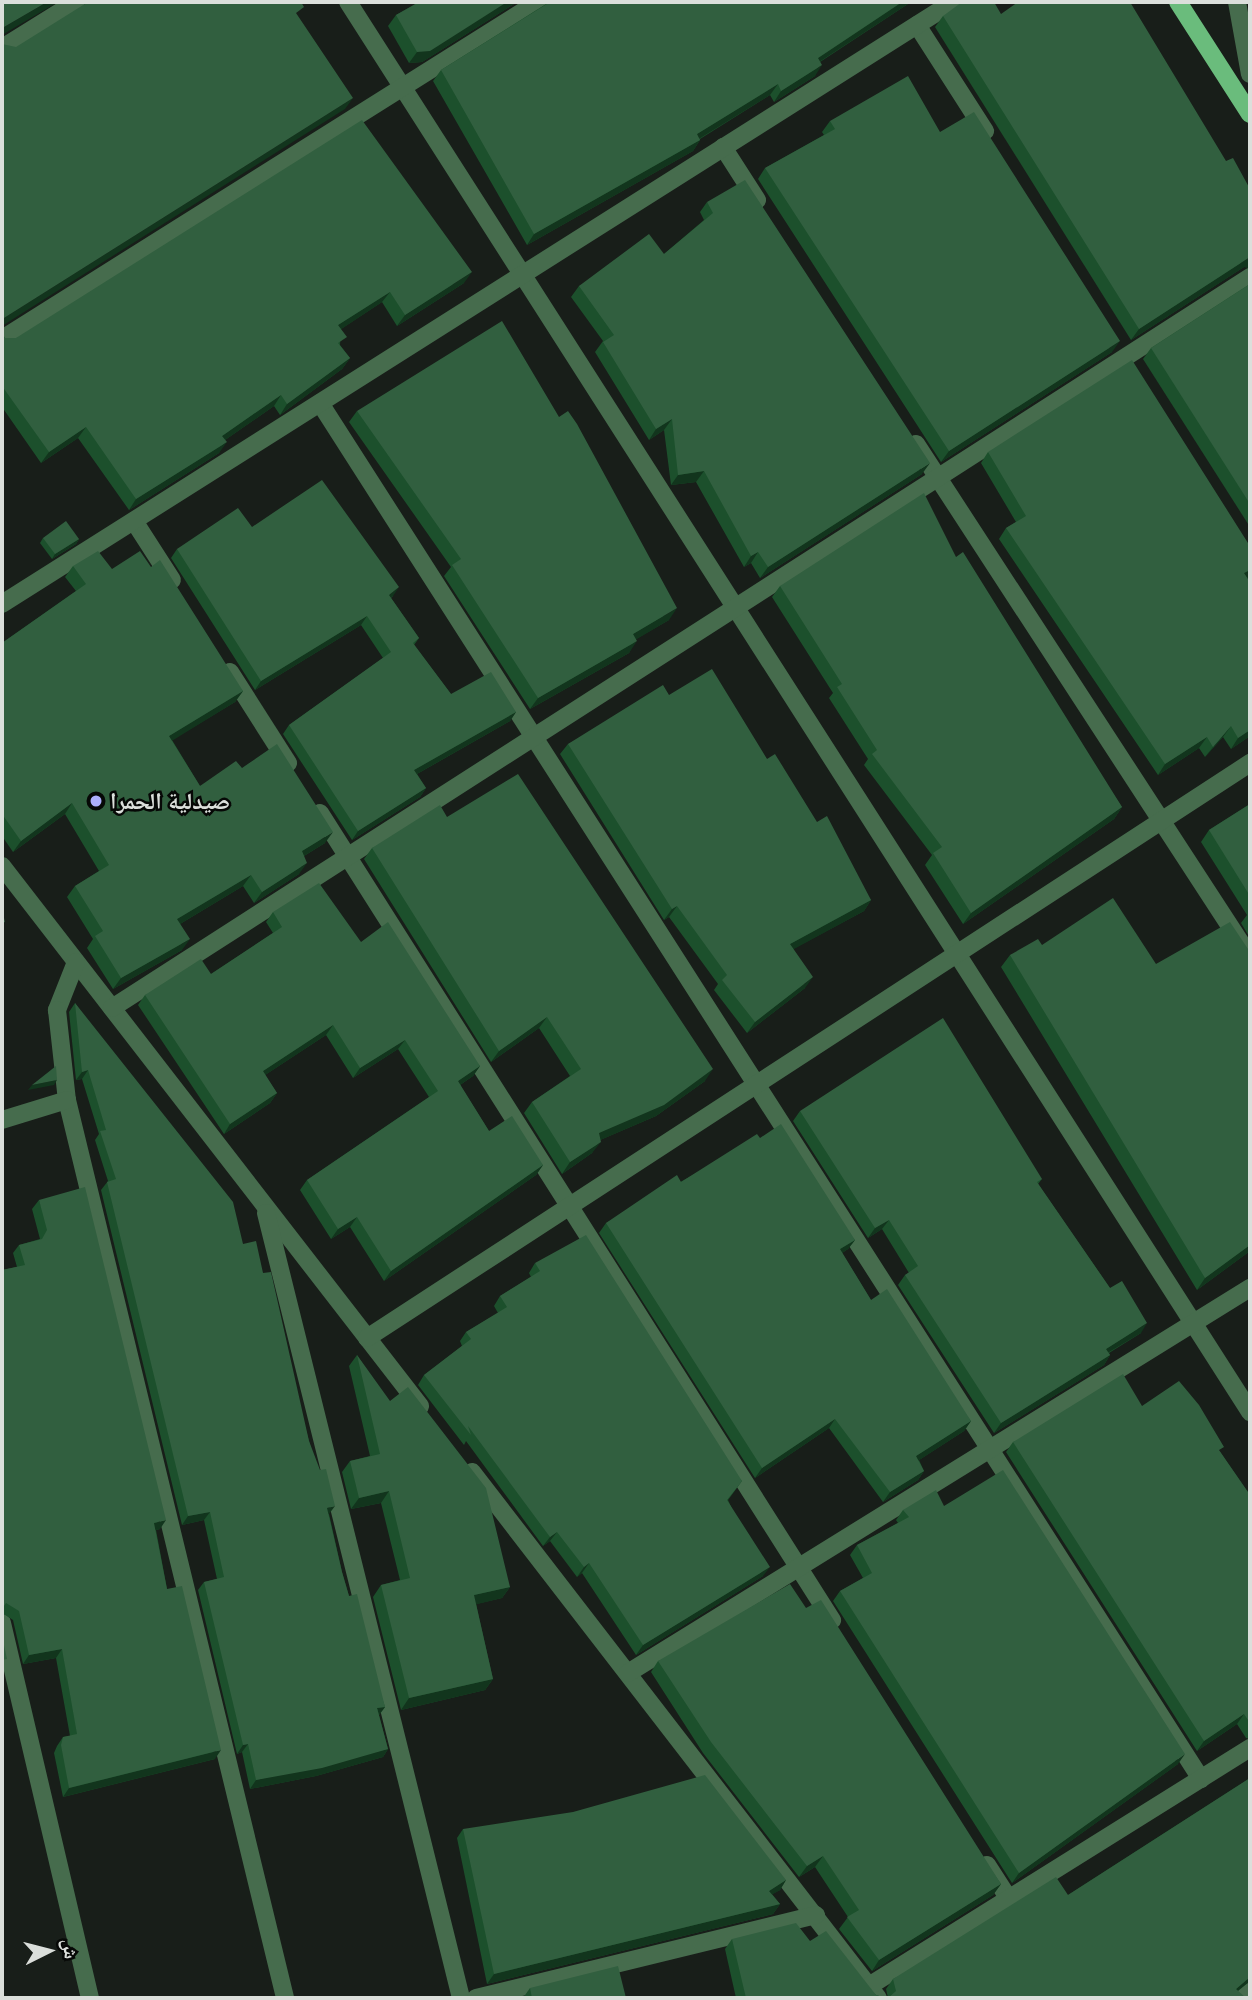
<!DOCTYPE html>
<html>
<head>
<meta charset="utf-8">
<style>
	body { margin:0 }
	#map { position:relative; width:1252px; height:2000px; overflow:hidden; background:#181e19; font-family:Montserrat,"Noto Naskh Arabic",sans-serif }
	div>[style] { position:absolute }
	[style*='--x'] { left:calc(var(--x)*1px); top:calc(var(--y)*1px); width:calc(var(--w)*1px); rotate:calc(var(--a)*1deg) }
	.minor>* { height:18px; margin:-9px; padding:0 9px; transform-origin:9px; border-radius:9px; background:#466c4d }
	.major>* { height:18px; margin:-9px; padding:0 9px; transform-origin:9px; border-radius:9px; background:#6abc7c }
	.wall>* { inset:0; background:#1c502c }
	.shaded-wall>* { inset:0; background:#12351d }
	.building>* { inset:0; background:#315f3f }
	.dots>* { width:19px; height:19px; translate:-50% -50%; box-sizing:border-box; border:4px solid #060806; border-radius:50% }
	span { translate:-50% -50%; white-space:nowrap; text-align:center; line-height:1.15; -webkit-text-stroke:5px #060806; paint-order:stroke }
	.poi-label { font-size:23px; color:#dbdfdb; font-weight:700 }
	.left { translate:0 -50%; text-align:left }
	.frame { position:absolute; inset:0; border:4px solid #dbdfdb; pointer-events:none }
	.north { position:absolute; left:14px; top:1916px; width:70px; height:70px; -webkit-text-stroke:5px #060806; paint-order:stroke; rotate:84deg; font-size:19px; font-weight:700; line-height:28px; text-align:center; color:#dbdfdb }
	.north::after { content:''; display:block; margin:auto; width:24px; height:32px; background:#dbdfdb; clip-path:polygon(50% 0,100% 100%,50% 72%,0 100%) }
</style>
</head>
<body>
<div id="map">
	<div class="minor">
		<div style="--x:348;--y:2;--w:1674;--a:57.39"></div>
		<div style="--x:1237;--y:2;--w:73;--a:79.8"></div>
		<div style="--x:917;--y:25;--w:126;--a:57.3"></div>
		<div style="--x:2;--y:48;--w:87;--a:-31.9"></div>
		<div style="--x:723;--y:147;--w:63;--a:57.3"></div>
		<div style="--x:2;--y:339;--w:633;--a:-32.16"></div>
		<div style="--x:320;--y:403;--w:1634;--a:57.37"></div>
		<div style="--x:916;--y:444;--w:612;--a:56.93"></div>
		<div style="--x:134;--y:521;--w:70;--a:57.2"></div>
		<div style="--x:2;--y:604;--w:1126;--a:-32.33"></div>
		<div style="--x:230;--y:672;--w:108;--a:57.5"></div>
		<div style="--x:320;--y:813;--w:956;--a:57.61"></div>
		<div style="--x:2;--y:866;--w:683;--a:52.26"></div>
		<div style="--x:76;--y:962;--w:52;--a:111.6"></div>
		<div style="--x:57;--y:1010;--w:91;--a:83.7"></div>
		<div style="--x:67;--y:1100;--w:924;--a:76.35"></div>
		<div style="--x:112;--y:1008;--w:1353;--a:-32.71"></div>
		<div style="--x:2;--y:1120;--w:68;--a:-17.1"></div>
		<div style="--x:266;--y:1213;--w:809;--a:76.05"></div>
		<div style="--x:367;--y:1338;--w:1054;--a:-33.07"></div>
		<div style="--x:472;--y:1472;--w:664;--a:52.34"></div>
		<div style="--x:2;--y:1623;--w:385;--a:76.8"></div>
		<div style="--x:628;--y:1673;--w:732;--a:-31.76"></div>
		<div style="--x:987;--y:1865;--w:40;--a:57.1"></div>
		<div style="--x:869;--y:1986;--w:449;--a:-32"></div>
		<div style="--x:476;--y:1998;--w:350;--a:-13.7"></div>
		<div style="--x:1240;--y:1998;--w:12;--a:-31"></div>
	</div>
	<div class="major">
		<div style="--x:1178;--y:2;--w:133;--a:57.3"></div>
	</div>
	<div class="wall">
		<div style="clip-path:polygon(419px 2px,517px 2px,422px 62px,409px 63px,388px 26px,396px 15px)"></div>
		<div style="clip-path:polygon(547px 2px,911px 2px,820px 62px,815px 76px,774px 102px,770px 95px,700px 139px,700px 140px,693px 151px,527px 245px,433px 81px,441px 70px,546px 4px)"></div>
		<div style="clip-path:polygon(1001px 14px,1244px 267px,1131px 340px,935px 27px,943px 16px)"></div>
		<div style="clip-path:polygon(830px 121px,940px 132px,1112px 352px,941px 462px,758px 179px,765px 168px,824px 135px,822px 132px)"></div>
		<div style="clip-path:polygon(707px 202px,922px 474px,760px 578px,751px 563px,744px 567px,696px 482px,671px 485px,664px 430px,649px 440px,595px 352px,603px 341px,571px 297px,579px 286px,664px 254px,704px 220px,700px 212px)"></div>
		<div style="clip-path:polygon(464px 283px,397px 326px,382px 302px,341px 329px,340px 345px,350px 358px,342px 369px,280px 415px,274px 406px,225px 440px,219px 453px,129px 510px,78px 438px,41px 463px,2px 407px,2px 334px,5px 338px,16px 338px)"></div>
		<div style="clip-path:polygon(1250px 284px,1250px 527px,1143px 359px,1151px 348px)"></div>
		<div style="clip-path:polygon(357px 411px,669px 620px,636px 639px,629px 653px,530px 709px,444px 576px,451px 567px,349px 422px)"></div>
		<div style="clip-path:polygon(988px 452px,1250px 544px,1250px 576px,1247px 578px,1250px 582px,1250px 736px,1231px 749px,1223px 737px,1205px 757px,1199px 748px,1158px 775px,999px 539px,1006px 528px,1016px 522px,981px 463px)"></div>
		<div style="clip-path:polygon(252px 527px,393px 596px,391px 598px,419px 638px,414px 645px,451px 694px,516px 712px,510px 721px,417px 774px,426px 788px,420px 797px,352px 840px,283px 734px,289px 725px,383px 658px,361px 625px,255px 690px,171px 558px,177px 549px)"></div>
		<div style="clip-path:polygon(43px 538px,79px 539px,76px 544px,52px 559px,40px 543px)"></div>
		<div style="clip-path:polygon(956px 557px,1122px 807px,1114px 819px,963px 924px,925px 865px,932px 855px,864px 765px,868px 759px,829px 698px,833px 693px,772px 597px,780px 586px)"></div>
		<div style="clip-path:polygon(73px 566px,112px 569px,243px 691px,235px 702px,172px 740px,200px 786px,242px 768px,325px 843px,304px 856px,299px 874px,254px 903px,243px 886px,180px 924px,182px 950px,113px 989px,87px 948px,93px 939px,67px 897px,75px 886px,99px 871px,65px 814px,13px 852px,2px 836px,2px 643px,76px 591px,65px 577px)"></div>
		<div style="clip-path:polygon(669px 695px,767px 759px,871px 900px,864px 911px,793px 949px,805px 988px,747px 1033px,714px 990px,718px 984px,669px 917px,664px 920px,560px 754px,568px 744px)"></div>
		<div style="clip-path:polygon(1250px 804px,1250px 938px,1241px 923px,1247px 915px,1201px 842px,1209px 830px)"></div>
		<div style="clip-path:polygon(447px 817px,705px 1081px,656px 1116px,600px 1140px,592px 1153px,562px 1174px,524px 1113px,532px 1102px,570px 1076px,539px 1028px,491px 1062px,364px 859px,372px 848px)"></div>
		<div style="clip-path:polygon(273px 912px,361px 942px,480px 1066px,473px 1076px,460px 1085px,489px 1131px,543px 1165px,536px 1175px,384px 1281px,350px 1227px,331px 1239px,300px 1190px,307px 1180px,429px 1097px,398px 1049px,353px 1078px,326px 1035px,265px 1075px,277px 1093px,270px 1103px,224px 1134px,138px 1005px,145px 995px,211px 974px,273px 933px,266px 922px)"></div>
		<div style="clip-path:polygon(1042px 945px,1156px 964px,1250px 952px,1250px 1251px,1197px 1290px,1001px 967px,1010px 955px)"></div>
		<div style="clip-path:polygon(75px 1003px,263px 1273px,329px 1514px,342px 1572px,349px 1596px,385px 1707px,379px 1715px,388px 1749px,383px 1757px,316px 1776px,250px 1789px,242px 1752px,237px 1754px,198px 1590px,204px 1582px,217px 1579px,204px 1520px,182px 1525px,101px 1190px,108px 1181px,95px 1140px,99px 1134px,82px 1079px,76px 1080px,69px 1012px)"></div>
		<div style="clip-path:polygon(800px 1111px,1042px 1179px,1038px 1184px,1141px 1333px,1109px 1353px,1110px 1355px,1104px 1365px,994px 1433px,898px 1285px,905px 1275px,909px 1273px,882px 1229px,868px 1238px,793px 1121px)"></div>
		<div style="clip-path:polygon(760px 1138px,855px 1240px,848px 1249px,842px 1253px,871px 1300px,971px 1421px,964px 1431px,919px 1460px,924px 1471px,918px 1480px,883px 1502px,829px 1428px,755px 1478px,599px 1233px,606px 1223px)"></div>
		<div style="clip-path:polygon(39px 1200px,160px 1529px,156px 1530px,167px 1589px,215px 1759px,63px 1797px,54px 1753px,57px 1746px,63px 1737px,70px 1736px,56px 1658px,23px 1664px,13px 1620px,2px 1613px,2px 1270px,17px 1267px,13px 1253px,19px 1245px,40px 1239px,32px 1209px)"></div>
		<div style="clip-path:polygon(535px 1263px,742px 1481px,728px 1500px,763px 1576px,636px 1655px,582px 1573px,577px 1577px,550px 1541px,543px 1546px,466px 1441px,464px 1445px,418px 1385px,424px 1375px,462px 1346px,460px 1341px,466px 1332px,498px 1313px,494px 1306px,500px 1296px,531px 1277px,529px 1273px)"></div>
		<div style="clip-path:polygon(357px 1355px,510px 1587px,502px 1598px,476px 1604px,493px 1679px,485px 1690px,401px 1710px,373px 1597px,381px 1585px,400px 1580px,381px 1503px,351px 1509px,342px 1472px,350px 1461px,370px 1456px,349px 1366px)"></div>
		<div style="clip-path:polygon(1142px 1406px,1220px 1452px,1250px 1495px,1250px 1739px,1246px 1738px,1237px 1724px,1197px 1751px,1006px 1452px,1013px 1442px)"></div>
		<div style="clip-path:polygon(944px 1506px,1178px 1764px,1012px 1883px,833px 1601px,840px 1591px,863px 1578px,850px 1555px,857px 1545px,898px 1523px,896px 1520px,903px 1510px)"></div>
		<div style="clip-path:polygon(806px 1608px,1001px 1884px,993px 1895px,872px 1971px,839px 1929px,848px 1917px,815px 1867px,799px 1877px,703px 1753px,651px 1672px,658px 1661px)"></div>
		<div style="clip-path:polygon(1250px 1778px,1250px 1981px,1238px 1991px,888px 1998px,886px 1989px,893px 1979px,1068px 1895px)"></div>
		<div style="clip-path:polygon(463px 1829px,786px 1880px,780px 1890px,772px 1894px,780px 1904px,773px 1914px,487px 1984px,457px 1838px)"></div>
		<div style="clip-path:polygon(732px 1939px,810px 1941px,876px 1995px,886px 1998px,736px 1998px,725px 1949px)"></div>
		<div style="clip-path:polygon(530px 1988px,626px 1998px,523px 1998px)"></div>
	</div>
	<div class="shaded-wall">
		<div style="clip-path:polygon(47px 2px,58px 2px,2px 35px,4px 27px)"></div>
		<div style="clip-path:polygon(507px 2px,517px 2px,422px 62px,409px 63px,417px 52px)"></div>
		<div style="clip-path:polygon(902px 2px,911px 2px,810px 68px,818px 58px)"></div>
		<div style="clip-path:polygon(822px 65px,815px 76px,774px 102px,781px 91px)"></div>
		<div style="clip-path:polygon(778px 84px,770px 95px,689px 145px,697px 134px)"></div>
		<div style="clip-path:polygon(353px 98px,345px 109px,2px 326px,2px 321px,4px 318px)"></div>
		<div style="clip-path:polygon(700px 140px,693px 151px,527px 245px,534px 234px)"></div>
		<div style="clip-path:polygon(1250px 257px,1250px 269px,1244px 267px,1131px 340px,1139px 329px)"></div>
		<div style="clip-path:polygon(472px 272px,464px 283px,397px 326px,405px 315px)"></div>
		<div style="clip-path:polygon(390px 292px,382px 302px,331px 336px,338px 325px)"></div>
		<div style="clip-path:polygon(1120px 341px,1112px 352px,941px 462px,949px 451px)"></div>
		<div style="clip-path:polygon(350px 358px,342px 369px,280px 415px,287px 404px)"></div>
		<div style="clip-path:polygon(281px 395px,274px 406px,215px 447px,222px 436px)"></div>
		<div style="clip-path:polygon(672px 419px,664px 430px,649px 440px,656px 429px)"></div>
		<div style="clip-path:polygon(86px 427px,78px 438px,41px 463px,49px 452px)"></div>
		<div style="clip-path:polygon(227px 442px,219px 453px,129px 510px,136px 499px)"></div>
		<div style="clip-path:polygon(930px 463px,922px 474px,760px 578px,768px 567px)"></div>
		<div style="clip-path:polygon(704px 471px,696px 482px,671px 485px,678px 475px)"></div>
		<div style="clip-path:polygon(79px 539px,76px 544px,52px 559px,55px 554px)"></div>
		<div style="clip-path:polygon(758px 552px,751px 563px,744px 567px,751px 556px)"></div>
		<div style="clip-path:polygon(1250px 570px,1250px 576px,1236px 584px,1244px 573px)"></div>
		<div style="clip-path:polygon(399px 587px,393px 596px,382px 603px,389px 595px)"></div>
		<div style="clip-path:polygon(677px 608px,669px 620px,625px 646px,633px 634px)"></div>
		<div style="clip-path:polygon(367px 616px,361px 625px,255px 690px,261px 681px)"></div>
		<div style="clip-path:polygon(637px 641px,629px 653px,530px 709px,538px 698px)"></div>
		<div style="clip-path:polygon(243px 691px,235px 702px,162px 747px,169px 736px)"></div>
		<div style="clip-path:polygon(516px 712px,510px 721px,408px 779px,414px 770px)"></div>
		<div style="clip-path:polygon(1231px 726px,1223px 737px,1205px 757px,1213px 747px)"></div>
		<div style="clip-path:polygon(1250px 730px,1250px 736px,1231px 749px,1238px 738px)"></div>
		<div style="clip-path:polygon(1207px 737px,1199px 748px,1158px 775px,1165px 764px)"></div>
		<div style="clip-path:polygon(426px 788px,420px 797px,352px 840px,358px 831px)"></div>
		<div style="clip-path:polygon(72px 803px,65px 814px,13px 852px,21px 841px)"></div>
		<div style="clip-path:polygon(1122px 807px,1114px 819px,963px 924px,971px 913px)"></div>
		<div style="clip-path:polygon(333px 832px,325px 843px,294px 862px,302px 851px)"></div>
		<div style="clip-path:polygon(307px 863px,299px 874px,254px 903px,262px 892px)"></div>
		<div style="clip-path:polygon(251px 875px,243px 886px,170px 930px,177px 919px)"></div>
		<div style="clip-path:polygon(871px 900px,864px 911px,783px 955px,790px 944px)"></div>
		<div style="clip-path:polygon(677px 906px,669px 917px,664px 920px,672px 909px)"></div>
		<div style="clip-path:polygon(190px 939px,182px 950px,113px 989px,121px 978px)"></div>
		<div style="clip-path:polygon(813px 977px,805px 988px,747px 1033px,755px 1022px)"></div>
		<div style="clip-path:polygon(547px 1017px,539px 1028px,491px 1062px,499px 1051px)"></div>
		<div style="clip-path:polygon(333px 1025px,326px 1035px,256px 1081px,263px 1071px)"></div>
		<div style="clip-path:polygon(405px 1040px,398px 1049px,353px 1078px,360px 1068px)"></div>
		<div style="clip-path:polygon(480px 1066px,473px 1076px,451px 1091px,458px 1081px)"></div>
		<div style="clip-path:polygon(713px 1069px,705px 1081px,656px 1116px,591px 1144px,599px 1133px)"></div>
		<div style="clip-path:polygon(88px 1070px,82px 1079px,76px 1080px,82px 1072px)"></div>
		<div style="clip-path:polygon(57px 1080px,54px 1085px,28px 1090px,32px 1085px)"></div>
		<div style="clip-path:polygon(277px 1093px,270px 1103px,224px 1134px,230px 1124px)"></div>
		<div style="clip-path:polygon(601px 1142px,592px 1153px,562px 1174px,570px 1162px)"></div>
		<div style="clip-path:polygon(543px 1165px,536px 1175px,384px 1281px,391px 1271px)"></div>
		<div style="clip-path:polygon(357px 1217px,350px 1227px,331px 1239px,338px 1229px)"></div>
		<div style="clip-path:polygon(889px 1220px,882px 1229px,868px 1238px,875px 1228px)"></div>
		<div style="clip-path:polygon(855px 1240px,848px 1249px,833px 1259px,840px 1249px)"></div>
		<div style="clip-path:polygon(1250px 1245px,1250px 1251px,1197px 1290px,1205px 1278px)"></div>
		<div style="clip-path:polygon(1147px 1323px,1141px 1333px,1099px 1358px,1106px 1349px)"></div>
		<div style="clip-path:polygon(1110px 1355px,1104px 1365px,994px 1433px,1001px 1423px)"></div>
		<div style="clip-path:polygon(835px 1419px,829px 1428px,755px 1478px,762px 1468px)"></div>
		<div style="clip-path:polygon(971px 1421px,964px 1431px,910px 1466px,916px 1456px)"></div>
		<div style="clip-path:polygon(924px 1471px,918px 1480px,883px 1502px,890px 1492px)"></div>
		<div style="clip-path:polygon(389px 1491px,381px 1503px,351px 1509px,359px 1498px)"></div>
		<div style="clip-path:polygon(335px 1506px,329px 1514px,321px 1516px,327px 1508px)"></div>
		<div style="clip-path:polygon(210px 1512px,204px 1520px,182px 1525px,188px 1516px)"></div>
		<div style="clip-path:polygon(166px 1520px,160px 1529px,148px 1532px,154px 1523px)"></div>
		<div style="clip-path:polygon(557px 1532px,550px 1541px,543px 1546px,550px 1537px)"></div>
		<div style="clip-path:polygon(589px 1563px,582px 1573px,577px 1577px,584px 1567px)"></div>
		<div style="clip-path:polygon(770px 1567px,763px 1576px,636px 1655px,643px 1645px)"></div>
		<div style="clip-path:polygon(510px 1587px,502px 1598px,466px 1607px,474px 1595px)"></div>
		<div style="clip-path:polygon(62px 1649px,56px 1658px,23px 1664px,29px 1655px)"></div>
		<div style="clip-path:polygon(493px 1679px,485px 1690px,401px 1710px,409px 1698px)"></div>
		<div style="clip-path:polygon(385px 1707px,379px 1715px,377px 1708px)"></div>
		<div style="clip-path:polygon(1244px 1714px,1237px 1724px,1197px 1751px,1204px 1741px)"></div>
		<div style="clip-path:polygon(248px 1744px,242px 1752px,237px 1754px,243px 1745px)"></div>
		<div style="clip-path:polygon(388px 1749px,383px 1757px,316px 1776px,250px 1789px,256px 1780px)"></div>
		<div style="clip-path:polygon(221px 1750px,215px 1759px,63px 1797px,69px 1788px)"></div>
		<div style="clip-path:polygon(1185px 1754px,1178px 1764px,1012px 1883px,1019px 1873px)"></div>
		<div style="clip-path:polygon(823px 1856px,815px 1867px,799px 1877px,807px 1866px)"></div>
		<div style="clip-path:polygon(786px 1880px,780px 1890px,763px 1900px,769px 1891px)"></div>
		<div style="clip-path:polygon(1001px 1884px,993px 1895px,872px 1971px,879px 1960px)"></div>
		<div style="clip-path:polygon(780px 1904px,773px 1914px,487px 1984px,494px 1974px)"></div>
		<div style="clip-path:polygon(1250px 1977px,1250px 1981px,1229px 1998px,1236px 1989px)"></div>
	</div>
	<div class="building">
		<div style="clip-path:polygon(2px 2px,47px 2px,4px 27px,2px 37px)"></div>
		<div style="clip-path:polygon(88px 2px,301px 2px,304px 7px,296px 13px,353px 98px,4px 318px,2px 322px,2px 44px,16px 47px)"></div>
		<div style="clip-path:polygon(419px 2px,507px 2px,430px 51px,417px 52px,396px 15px)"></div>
		<div style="clip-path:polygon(550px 2px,902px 2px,818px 58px,822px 65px,781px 91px,778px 84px,697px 134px,700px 140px,534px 234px,441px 70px)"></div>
		<div style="clip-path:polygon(962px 2px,994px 2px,1001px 14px,1018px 2px,1130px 2px,1226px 161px,1233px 158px,1250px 189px,1250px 257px,1139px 329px,943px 16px)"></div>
		<div style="clip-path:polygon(908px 76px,940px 132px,974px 112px,1120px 341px,949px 451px,765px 168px,835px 129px,830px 121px)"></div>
		<div style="clip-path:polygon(362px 120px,472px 272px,405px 315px,390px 292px,338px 325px,347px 337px,338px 343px,350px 358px,287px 404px,281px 395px,222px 436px,227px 442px,136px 499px,86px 427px,49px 452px,2px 386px,2px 334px,5px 338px,16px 338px)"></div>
		<div style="clip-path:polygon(745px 180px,930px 463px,768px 567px,758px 552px,751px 556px,704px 471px,678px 475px,672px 419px,656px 429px,603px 342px,614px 335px,579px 286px,649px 234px,664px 254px,713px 213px,707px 202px)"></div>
		<div style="clip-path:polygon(1250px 284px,1250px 504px,1151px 348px)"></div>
		<div style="clip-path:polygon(502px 321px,559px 417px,568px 411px,577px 424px,677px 608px,633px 634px,637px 641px,538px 698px,452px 565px,461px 559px,357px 411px)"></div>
		<div style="clip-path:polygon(1132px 360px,1248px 543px,1250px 544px,1250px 570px,1244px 573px,1250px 582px,1250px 730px,1238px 738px,1231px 726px,1213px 747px,1207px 737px,1165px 764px,1006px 528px,1026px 516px,988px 452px)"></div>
		<div style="clip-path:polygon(322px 480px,399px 587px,389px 595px,419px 638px,413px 643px,451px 694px,491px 672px,516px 712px,414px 770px,426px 788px,358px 831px,289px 725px,391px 652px,367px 616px,261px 681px,177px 549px,238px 508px,252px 527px)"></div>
		<div style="clip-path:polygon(924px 493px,956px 557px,963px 552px,1122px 807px,971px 913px,933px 853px,942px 847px,872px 754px,877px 750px,837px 687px,842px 684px,780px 586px)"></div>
		<div style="clip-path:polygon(66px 521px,79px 539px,55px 554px,43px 538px)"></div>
		<div style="clip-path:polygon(98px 551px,112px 569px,140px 551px,151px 567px,160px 560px,243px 691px,169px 736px,200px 786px,236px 761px,242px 768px,277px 744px,333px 832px,302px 851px,307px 863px,262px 892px,251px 875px,177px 919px,190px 939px,121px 978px,95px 936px,103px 931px,75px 886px,109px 865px,72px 803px,21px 841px,2px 814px,2px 803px,4px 801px,2px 798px,2px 643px,86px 584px,73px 566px)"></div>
		<div style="clip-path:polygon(712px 669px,767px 759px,775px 754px,817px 822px,827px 816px,871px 900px,790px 944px,813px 977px,755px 1022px,722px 980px,727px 975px,677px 906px,672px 909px,568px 744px,663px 685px,669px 695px)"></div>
		<div style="clip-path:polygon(518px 774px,713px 1069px,664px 1105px,599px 1133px,601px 1142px,570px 1162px,532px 1102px,581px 1069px,547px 1017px,499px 1051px,372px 848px,440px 805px,447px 817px)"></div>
		<div style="clip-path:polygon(1250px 804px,1250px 896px,1209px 830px)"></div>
		<div style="clip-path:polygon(319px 883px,361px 942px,388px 922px,480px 1066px,458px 1081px,489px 1131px,512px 1116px,543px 1165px,391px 1271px,357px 1217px,338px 1229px,307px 1180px,438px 1091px,405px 1040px,360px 1068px,333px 1025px,263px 1071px,277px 1093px,230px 1124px,145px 995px,201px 959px,211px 974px,282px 927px,273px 912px)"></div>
		<div style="clip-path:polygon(1113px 898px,1156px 964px,1230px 922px,1250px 952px,1250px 1245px,1205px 1278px,1010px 955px,1038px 939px,1042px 945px)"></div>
		<div style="clip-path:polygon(2px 910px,5px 922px,2px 923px)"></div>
		<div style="clip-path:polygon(75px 1003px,233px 1202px,243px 1244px,256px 1241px,263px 1273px,271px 1272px,309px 1441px,320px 1470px,326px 1469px,335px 1506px,327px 1508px,342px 1572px,349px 1596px,357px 1594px,385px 1707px,377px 1708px,388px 1749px,322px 1768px,256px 1780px,248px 1744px,243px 1745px,204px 1582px,224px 1577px,210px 1512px,188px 1516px,107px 1182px,116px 1179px,100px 1131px,106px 1130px,88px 1070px,82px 1072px)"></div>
		<div style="clip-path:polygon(943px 1018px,1042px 1179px,1037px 1182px,1110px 1288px,1122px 1281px,1147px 1323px,1106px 1349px,1110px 1355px,1001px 1423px,905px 1275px,918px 1266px,889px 1220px,875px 1228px,800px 1111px)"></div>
		<div style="clip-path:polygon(56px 1066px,57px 1080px,32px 1085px)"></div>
		<div style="clip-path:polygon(781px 1124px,855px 1240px,840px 1249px,871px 1300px,887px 1289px,971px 1421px,916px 1456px,924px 1471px,890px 1492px,835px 1419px,762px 1468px,606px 1223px,677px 1175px,681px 1182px,757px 1134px,760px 1138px)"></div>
		<div style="clip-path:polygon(85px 1187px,166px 1520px,154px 1523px,167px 1589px,182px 1586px,221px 1750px,69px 1788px,61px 1745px,63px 1737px,77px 1734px,62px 1649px,29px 1655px,19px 1611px,6px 1603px,2px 1609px,2px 1270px,25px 1265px,19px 1245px,42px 1239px,47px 1230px,39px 1200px)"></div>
		<div style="clip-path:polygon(586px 1235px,742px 1481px,727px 1500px,770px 1567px,643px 1645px,589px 1563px,584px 1567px,557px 1532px,550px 1537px,468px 1426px,471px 1435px,424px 1375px,471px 1339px,466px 1332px,507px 1307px,500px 1296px,540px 1271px,535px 1263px)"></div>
		<div style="clip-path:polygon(357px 1355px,390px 1401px,408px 1387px,486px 1488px,510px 1587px,474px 1595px,493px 1679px,409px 1698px,381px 1585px,410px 1578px,389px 1491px,359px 1498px,350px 1461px,380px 1454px)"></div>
		<div style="clip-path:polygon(1123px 1374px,1142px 1406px,1179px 1381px,1199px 1405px,1224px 1447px,1219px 1450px,1250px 1495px,1250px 1723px,1244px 1714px,1204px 1741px,1013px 1442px)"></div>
		<div style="clip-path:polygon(1003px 1470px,1185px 1754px,1019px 1873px,840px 1591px,872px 1573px,857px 1545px,909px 1517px,903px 1510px,936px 1490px,944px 1506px)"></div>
		<div style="clip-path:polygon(790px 1584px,806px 1608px,821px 1600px,1001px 1884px,879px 1960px,847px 1917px,859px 1910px,823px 1856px,807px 1866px,711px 1742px,658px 1661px)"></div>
		<div style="clip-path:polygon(2px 1636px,7px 1659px,2px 1660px)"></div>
		<div style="clip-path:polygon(705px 1775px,786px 1880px,769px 1891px,780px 1904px,494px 1974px,463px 1829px,573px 1812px)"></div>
		<div style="clip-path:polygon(1250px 1778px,1250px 1977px,1236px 1989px,1246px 1998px,888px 1998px,896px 1991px,893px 1979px,1056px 1877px,1068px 1895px)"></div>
		<div style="clip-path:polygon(796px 1923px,810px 1941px,826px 1931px,876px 1995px,886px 1998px,746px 1998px,732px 1939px)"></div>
		<div style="clip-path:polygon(618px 1966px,626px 1998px,532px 1998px,530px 1988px)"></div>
	</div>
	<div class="dots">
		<div style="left:96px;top:801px;background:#acaffb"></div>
	</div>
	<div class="poi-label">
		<span class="left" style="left:110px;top:801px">صيدلية الحمرا</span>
	</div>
	<div class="frame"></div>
	<div class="north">ش</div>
</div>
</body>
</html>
